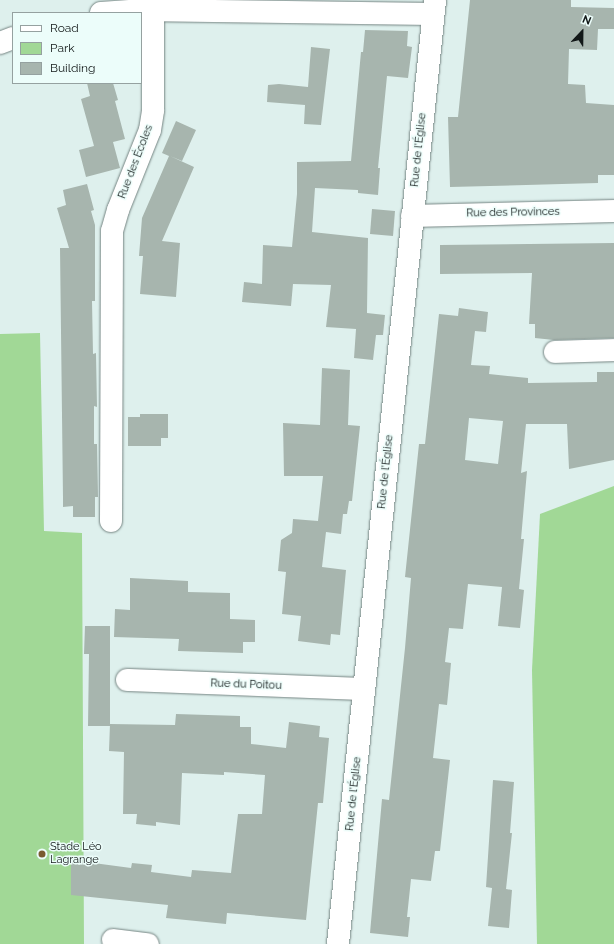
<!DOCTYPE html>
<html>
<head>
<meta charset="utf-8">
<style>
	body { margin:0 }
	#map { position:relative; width:614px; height:944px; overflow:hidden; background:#def0ed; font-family:Raleway,sans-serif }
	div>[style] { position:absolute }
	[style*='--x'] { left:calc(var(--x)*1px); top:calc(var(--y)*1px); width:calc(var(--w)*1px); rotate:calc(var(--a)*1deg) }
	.green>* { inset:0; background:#a1d896 }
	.building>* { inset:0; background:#a7b5ae }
	.roads { filter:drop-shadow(0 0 1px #758482) drop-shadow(0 0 1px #758482) }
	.minor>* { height:22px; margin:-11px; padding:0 11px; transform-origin:11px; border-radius:11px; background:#fff }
	.dots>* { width:11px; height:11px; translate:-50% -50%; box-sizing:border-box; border:2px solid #ecfdfa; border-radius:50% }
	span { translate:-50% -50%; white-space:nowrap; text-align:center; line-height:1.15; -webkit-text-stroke:3px #ecfdfa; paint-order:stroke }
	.street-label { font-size:11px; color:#121818 }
	.poi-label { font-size:11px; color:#121818 }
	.left { translate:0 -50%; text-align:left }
	.legend { position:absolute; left:12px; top:12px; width:130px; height:72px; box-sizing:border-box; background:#ecfdfa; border:1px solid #95a1a0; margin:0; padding:5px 7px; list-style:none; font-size:12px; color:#121818 }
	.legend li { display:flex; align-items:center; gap:8px; height:20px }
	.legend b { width:20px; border:1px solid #95a1a0 }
	.north { position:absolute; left:562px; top:12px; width:40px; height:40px; -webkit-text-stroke:3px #ecfdfa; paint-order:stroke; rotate:22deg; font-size:11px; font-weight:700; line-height:16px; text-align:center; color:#121818 }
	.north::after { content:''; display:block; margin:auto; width:14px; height:18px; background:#121818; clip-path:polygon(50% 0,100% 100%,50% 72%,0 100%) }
</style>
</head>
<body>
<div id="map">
	<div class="green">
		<div style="clip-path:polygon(40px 333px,44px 531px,82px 533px,84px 944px,0 944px,0 334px)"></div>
		<div style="clip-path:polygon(614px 486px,614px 944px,537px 944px,532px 670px,540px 514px)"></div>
	</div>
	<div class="building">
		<div style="clip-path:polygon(470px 0,571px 0,571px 7px,614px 8px,614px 29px,598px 29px,597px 50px,569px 49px,568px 84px,585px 85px,586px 103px,614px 105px,614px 175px,598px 175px,598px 183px,450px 187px,448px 117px,458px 117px)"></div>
		<div style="clip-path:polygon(365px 30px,408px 31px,407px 46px,412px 47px,408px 78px,387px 76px,378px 168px,380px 168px,378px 195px,358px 193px,358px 190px,315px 188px,312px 232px,368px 238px,367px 313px,385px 315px,383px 335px,376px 335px,373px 360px,354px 358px,356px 329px,326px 327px,331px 285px,293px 284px,291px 306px,242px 302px,244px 282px,262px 284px,263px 245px,292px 247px,297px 194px,297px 162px,351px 161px,361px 52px,363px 52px)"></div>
		<div style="clip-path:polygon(311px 47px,330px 49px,321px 125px,304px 124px,305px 105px,267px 102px,268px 85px,279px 84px,308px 87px)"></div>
		<div style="clip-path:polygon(87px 83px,113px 83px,118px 100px,115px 101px,125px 139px,113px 142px,120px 168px,86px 177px,79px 150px,94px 146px,81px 99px,90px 96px)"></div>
		<div style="clip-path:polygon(176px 121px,196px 130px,182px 161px,170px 156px,194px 167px,162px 241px,180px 243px,176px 297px,140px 294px,143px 256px,139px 256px,142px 218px,169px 156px,162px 153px)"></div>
		<div style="clip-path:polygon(87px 184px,94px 210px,91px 211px,95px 225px,95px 301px,92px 301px,93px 354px,96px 353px,97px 407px,94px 406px,94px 444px,97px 444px,98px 497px,95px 497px,95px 517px,73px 517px,73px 506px,63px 507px,63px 498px,60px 248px,69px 248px,57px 208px,66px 205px,63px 190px)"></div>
		<div style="clip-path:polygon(372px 209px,395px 211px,393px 236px,370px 234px)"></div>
		<div style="clip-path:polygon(614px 243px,614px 338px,554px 340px,535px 338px,535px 324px,529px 324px,532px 273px,440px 274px,440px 245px)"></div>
		<div style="clip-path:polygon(evenodd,459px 308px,488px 312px,486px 332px,475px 331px,471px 365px,490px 366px,489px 374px,528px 378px,528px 383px,597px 382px,597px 372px,614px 372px,614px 460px,569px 469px,567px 424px,526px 424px,521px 473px,527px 471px,521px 539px,524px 539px,519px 589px,524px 590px,520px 628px,498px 626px,502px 587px,468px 584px,463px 629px,449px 628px,445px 662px,451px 663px,449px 685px,447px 705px,439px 704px,433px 758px,450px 760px,440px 851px,435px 851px,431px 881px,411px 879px,407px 917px,410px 917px,408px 937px,370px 933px,382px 799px,389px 800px,405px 648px,411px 578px,405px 577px,419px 444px,425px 444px,439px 314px,458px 316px,459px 308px,469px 418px,503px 421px,498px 464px,465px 460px,469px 418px)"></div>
		<div style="clip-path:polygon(322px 368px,350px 370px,348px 425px,360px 426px,352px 501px,349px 501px,347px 514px,343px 514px,341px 534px,326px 532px,322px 567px,346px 570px,340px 635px,331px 634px,330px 645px,298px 641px,301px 616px,282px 614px,286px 572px,278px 571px,281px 540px,292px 533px,293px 519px,318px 521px,323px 476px,284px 476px,283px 423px,320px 425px)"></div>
		<div style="clip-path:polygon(140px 414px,168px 414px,168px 438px,161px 438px,161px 446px,128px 446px,128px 417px,140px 417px)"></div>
		<div style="clip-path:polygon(130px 578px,188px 581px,188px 592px,230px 593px,230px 619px,255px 620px,255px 642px,243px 642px,243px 653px,178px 651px,179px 639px,114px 637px,115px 609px,130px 610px)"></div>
		<div style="clip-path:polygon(85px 626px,110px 626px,110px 726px,88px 726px,89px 654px,84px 654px)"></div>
		<div style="clip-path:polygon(176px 714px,240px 716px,240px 727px,251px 727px,251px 744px,286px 748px,289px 722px,320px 726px,319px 737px,329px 738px,323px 803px,318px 803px,306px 920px,227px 913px,226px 924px,166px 918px,168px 905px,71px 895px,71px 860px,131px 868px,132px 863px,152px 865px,151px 872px,191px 877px,192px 870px,231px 873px,238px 814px,262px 814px,265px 775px,224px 772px,224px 775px,182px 773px,180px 825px,156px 822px,156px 826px,136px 824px,137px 814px,123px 814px,124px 752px,109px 751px,110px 724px,175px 725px)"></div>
		<div style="clip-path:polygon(493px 780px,514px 782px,510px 833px,512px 833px,506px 889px,512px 890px,509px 928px,488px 926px,492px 888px,486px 887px)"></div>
	</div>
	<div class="roads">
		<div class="minor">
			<div style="--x:101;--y:13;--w:39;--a:-4"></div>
			<div style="--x:140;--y:10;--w:293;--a:0.8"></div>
			<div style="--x:0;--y:43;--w:14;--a:-21"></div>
			<div style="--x:412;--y:216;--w:202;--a:-1.4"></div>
			<div style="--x:555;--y:352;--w:59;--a:-1.9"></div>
			<div style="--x:111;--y:521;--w:290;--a:-89.8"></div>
			<div style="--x:112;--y:231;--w:22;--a:-74"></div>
			<div style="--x:118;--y:210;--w:86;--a:-68.2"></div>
			<div style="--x:150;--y:130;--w:20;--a:-81"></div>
			<div style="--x:153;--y:110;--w:99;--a:-90"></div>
			<div style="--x:127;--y:680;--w:237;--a:2.2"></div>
			<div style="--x:113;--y:940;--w:35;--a:7"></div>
			<div style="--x:338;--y:944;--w:949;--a:-84.13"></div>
		</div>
	</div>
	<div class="dots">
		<div style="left:42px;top:854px;background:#7a5b30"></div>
	</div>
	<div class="street-label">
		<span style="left:419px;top:150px;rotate:-84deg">Rue de l'Église</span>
		<span style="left:136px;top:162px;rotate:-69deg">Rue des Écoles</span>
		<span style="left:513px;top:213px;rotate:-1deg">Rue des Provinces</span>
		<span style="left:386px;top:472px;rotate:-84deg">Rue de l'Église</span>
		<span style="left:246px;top:685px;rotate:2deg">Rue du Poitou</span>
		<span style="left:354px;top:794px;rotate:-84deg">Rue de l'Église</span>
	</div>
	<div class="poi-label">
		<span class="left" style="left:50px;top:854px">Stade Léo<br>Lagrange</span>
	</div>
	<ul class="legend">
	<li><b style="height:5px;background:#fff"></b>Road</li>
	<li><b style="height:11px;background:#a1d896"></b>Park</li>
	<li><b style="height:11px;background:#a7b5ae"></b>Building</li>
	</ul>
	<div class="north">N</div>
</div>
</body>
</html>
